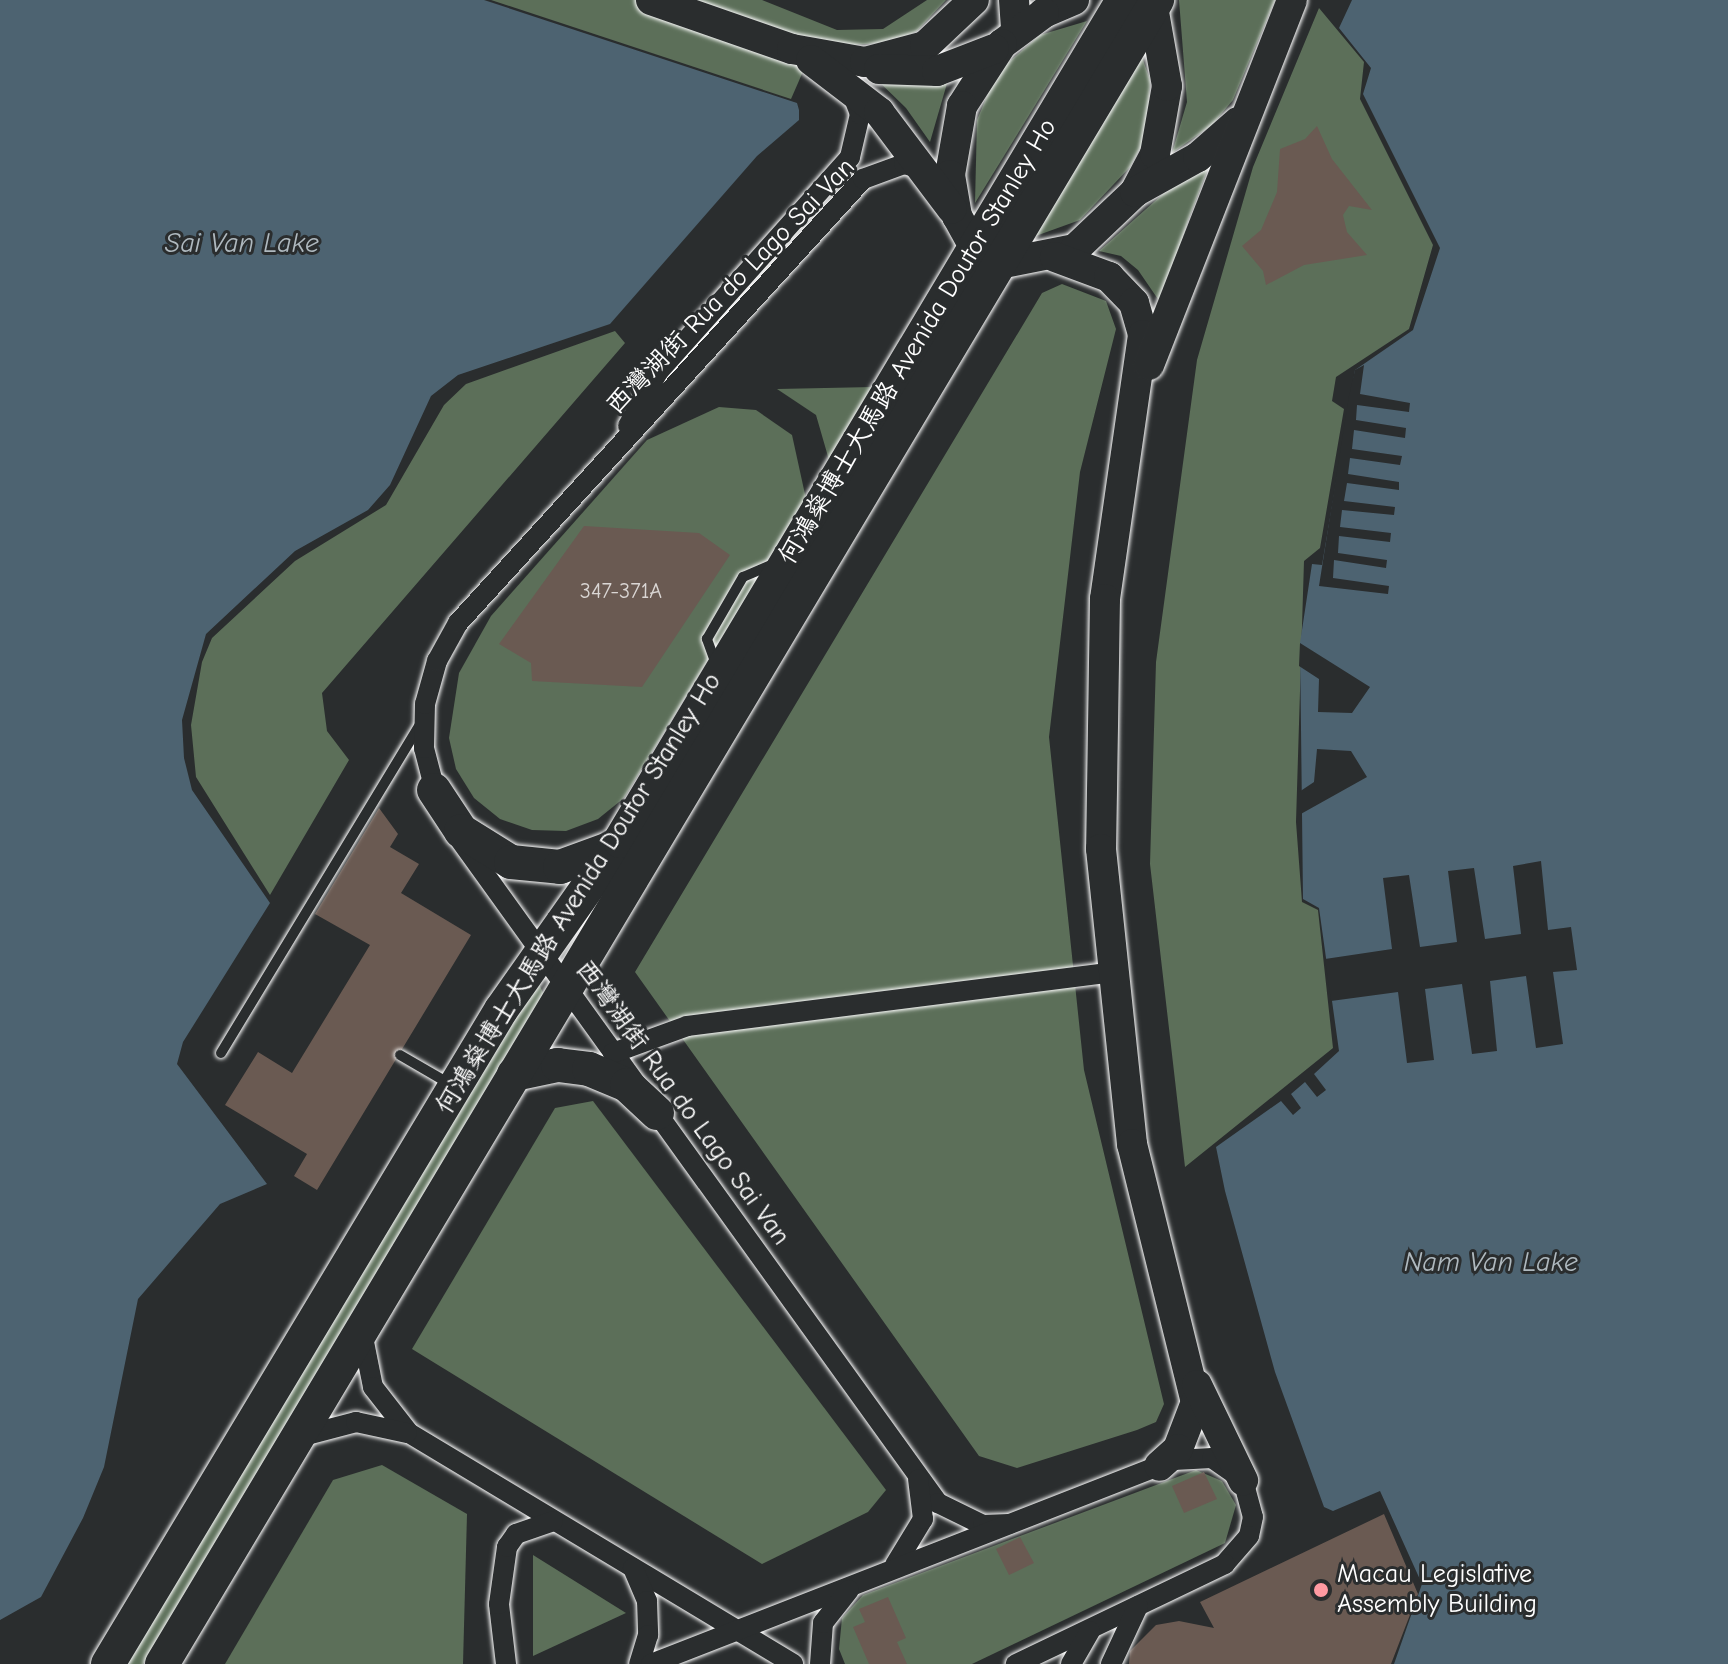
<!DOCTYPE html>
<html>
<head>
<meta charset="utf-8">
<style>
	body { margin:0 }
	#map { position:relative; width:1728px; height:1664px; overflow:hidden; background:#2a2d2e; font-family:"Comic Neue","LXGW WenKai TC",sans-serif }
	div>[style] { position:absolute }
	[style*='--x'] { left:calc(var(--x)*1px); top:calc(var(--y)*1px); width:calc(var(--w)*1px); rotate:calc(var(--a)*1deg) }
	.green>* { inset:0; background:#5c6f59 }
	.water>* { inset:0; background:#4d6371 }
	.pier>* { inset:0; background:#2a2d2e }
	.building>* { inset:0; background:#6a5a52 }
	.roads { filter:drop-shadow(0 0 2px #fff) drop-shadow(0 0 2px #fff) }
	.lane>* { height:10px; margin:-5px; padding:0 5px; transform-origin:5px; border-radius:5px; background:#2a2d2e }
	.street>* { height:20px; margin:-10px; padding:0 10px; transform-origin:10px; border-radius:10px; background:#2a2d2e }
	.secondary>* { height:30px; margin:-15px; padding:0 15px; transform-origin:15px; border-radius:15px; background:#2a2d2e }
	.primary>* { height:34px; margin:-17px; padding:0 17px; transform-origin:17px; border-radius:17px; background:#2a2d2e }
	.dots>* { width:22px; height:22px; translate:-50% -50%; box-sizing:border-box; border:4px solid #2a2d2e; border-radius:50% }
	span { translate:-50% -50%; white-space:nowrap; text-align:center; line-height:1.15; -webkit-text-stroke:6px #2a2d2e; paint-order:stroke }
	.number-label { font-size:22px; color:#dad6d4 }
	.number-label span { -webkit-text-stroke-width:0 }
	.street-label { font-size:26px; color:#fff }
	.poi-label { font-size:26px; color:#fff }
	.left { translate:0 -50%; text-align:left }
	.water-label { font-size:28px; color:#afb9bf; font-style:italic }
</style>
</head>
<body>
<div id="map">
	<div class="green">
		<div style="clip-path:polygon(491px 0,645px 0,808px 60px,791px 99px)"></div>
		<div style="clip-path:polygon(680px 0,762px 0,837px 30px,883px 29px,927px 0,946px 0,917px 31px,892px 42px,827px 47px)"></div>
		<div style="clip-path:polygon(1179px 0,1275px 0,1233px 100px,1212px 125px,1172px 153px,1187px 102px)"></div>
		<div style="clip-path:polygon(1319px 8px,1364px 62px,1360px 99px,1433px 245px,1409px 329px,1336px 377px,1332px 401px,1344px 409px,1320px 548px,1304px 561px,1296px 822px,1302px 902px,1318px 910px,1333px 1048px,1185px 1167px,1150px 864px,1156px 662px,1197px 360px,1253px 167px)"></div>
		<div style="clip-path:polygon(1087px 21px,975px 203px,977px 120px,997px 72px,1040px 35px)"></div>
		<div style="clip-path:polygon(1141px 54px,1150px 80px,1149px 109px,1143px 143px,1130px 167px,1080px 220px,1030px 238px)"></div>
		<div style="clip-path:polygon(869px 72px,948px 80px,930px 142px,906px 108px)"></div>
		<div style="clip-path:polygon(1210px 163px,1189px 218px,1162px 305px,1138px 270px,1121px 256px,1099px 251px,1183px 176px)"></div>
		<div style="clip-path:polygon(1062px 284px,1106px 301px,1116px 329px,1080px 472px,1049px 737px,1084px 1070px,1164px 1404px,1156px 1422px,1137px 1430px,1017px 1468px,979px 1456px,635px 972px,1042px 293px)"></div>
		<div style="clip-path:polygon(615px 331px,625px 343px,322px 693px,327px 731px,349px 760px,270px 895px,196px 777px,191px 725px,202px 662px,212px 638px,295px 561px,386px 505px,444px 405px,466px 384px)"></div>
		<div style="clip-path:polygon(873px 387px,829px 460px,816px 415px,777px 389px)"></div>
		<div style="clip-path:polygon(719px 407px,756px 410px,792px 435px,806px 499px,624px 798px,598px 819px,566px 831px,532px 830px,500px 819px,474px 798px,456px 769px,449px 738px,459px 673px,491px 616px,647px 440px)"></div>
		<div style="clip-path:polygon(538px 982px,545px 997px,143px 1664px,122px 1664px)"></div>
		<div style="clip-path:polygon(593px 1101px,886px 1490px,868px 1512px,762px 1564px,412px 1349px,555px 1108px)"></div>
		<div style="clip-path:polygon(382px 1465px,467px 1514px,463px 1664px,225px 1664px,333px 1480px)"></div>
		<div style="clip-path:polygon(1196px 1470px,1222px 1481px,1236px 1505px,1225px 1543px,972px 1664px,845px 1664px,839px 1649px,842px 1618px,863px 1595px)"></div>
		<div style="clip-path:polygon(533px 1555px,626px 1613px,533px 1656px)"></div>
	</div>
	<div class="water">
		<div style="clip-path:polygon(0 0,484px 0,797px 103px,799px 110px,799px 120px,757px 156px,610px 324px,458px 375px,431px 396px,390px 485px,368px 510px,295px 551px,206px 634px,182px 720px,184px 758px,192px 790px,270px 903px,183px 1042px,177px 1064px,267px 1184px,220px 1204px,138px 1299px,104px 1467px,83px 1518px,41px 1597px,0 1620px)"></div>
		<div style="clip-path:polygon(1352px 0,1728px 0,1728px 1664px,1394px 1664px,1422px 1584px,1380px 1491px,1333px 1511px,1324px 1507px,1275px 1372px,1225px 1191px,1216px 1147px,1281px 1101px,1293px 1115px,1301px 1108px,1291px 1094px,1305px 1082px,1317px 1097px,1326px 1090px,1314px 1074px,1339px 1051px,1319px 908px,1303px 899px,1300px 643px,1312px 564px,1322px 565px,1355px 370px,1413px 330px,1440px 248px,1363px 94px,1371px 68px,1339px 28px)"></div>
	</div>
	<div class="pier">
		<div style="clip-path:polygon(1364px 365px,1360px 394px,1410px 403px,1409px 412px,1357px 405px,1356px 420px,1406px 428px,1405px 438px,1354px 430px,1352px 449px,1402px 456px,1400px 465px,1350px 458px,1348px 474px,1399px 482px,1399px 490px,1347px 483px,1344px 501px,1395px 507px,1394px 515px,1342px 510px,1340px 527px,1391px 533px,1390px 542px,1339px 536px,1338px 553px,1387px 560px,1386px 568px,1334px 560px,1333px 578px,1389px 586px,1388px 594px,1319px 586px,1349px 396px,1355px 370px)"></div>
		<div style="clip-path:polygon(1300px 643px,1370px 687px,1352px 713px,1318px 712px,1319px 679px,1299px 666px)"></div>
		<div style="clip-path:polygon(1317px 749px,1351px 751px,1367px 777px,1299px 815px,1299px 792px,1314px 782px)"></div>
		<div style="clip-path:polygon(1541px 861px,1548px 930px,1571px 927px,1577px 970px,1553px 972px,1563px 1044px,1536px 1048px,1526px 976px,1490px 981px,1497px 1051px,1472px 1054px,1462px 984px,1425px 989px,1434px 1060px,1407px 1063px,1398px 992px,1331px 1001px,1325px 959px,1392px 949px,1383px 878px,1409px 875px,1420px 947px,1457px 942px,1448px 871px,1474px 868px,1485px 939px,1521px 934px,1513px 866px)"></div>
	</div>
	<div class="building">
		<div style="clip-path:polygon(1317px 126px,1332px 159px,1372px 210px,1349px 206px,1343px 215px,1347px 232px,1367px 255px,1304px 265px,1266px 285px,1263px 271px,1242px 246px,1261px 230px,1277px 192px,1280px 149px,1305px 139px)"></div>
		<div style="clip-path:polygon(584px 526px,699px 533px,730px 555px,642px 687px,532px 681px,531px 663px,499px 644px)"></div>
		<div style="clip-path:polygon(379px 808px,398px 834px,390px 847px,419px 864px,401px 893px,471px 935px,317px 1190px,294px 1176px,307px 1154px,225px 1105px,258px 1052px,292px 1073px,370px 945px,315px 914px)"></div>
		<div style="clip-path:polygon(1204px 1472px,1217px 1499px,1184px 1513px,1172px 1486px)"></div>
		<div style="clip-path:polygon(1384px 1514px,1418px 1594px,1391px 1664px,1129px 1664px,1130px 1651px,1156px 1625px,1179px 1621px,1214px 1628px,1200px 1602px)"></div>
		<div style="clip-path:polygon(1020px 1537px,1034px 1563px,1009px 1575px,996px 1549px)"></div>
		<div style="clip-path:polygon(888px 1597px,906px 1638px,897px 1642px,907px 1664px,869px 1664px,853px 1627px,865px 1622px,859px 1609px)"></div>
	</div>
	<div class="roads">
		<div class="lane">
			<div style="--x:716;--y:664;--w:27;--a:-110"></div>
			<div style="--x:707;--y:639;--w:72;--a:-59.9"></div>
			<div style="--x:743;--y:577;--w:34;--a:-23"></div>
			<div style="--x:221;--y:1053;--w:386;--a:-58.8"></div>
			<div style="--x:400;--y:1055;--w:58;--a:30.1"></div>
		</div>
		<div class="street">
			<div style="--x:628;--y:426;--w:62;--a:-60.9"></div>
			<div style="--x:658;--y:372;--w:288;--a:-48.2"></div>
			<div style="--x:850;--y:157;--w:44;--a:-76.9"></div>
			<div style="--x:860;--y:114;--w:26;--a:-111"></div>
			<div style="--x:437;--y:798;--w:52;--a:-104.6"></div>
			<div style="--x:424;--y:748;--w:44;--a:-88.7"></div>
			<div style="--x:425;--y:704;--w:45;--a:-74.4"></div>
			<div style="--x:437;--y:661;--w:43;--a:-61.1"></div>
			<div style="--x:458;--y:623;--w:601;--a:-47.63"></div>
			<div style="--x:863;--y:179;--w:44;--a:-20.1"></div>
			<div style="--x:904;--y:164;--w:22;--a:16"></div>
			<div style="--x:458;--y:837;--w:821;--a:54.22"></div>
			<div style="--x:938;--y:1503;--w:50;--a:26.1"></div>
			<div style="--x:983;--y:1525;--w:26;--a:-2"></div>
			<div style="--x:613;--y:1053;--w:79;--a:-20"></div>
			<div style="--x:687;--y:1026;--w:428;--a:-7.2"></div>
			<div style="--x:362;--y:1332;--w:56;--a:78.7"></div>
			<div style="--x:373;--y:1387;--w:58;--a:52"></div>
			<div style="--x:409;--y:1433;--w:448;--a:31"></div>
			<div style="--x:299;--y:1437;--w:59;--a:-14.7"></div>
			<div style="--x:356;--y:1422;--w:52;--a:12.2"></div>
			<div style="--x:895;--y:1565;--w:54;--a:-58.7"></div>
			<div style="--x:923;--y:1519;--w:40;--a:-97.1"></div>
			<div style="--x:633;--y:1568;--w:36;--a:67"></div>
			<div style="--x:647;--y:1601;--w:34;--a:88"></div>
			<div style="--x:648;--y:1635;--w:30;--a:107"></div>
			<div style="--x:506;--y:1664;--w:60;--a:-96.7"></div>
			<div style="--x:499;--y:1604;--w:58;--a:-82"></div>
			<div style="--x:507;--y:1547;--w:16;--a:-55"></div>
			<div style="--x:516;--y:1534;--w:39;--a:-19"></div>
			<div style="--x:651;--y:1664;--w:561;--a:-21.31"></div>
			<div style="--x:1174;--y:1460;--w:38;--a:-3"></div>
			<div style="--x:1212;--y:1458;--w:38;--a:35"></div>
			<div style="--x:1243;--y:1480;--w:38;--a:75"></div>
			<div style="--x:1253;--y:1517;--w:19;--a:102"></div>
			<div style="--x:1249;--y:1536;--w:37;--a:131"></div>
			<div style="--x:1225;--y:1564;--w:232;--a:154.4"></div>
			<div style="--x:820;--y:1664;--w:41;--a:-85.8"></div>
			<div style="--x:823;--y:1623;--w:42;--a:-51.8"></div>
			<div style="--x:1071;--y:1664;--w:38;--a:-60"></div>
			<div style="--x:1111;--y:1664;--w:64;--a:-65"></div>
		</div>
		<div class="secondary">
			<div style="--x:651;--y:0;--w:149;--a:19.2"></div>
			<div style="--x:792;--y:49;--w:74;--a:10.1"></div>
			<div style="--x:865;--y:62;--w:62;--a:-14.9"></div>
			<div style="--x:925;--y:46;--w:67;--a:-43.2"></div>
			<div style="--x:1014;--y:0;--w:30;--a:86"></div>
			<div style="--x:1074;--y:0;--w:33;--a:157"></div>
			<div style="--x:1044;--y:13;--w:52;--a:143.6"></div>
			<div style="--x:1002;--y:44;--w:74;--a:122.8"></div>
			<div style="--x:962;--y:106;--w:70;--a:99.9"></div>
			<div style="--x:950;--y:175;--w:42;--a:80.3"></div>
			<div style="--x:957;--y:216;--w:37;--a:61"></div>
			<div style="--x:975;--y:248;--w:29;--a:34"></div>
			<div style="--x:999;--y:264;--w:77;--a:-11.2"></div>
			<div style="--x:1075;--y:249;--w:83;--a:-43.5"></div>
			<div style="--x:1135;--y:192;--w:43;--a:-62.2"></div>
			<div style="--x:1155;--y:154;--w:69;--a:-80"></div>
			<div style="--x:1167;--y:86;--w:80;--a:-100"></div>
			<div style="--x:1153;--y:7;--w:13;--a:-148"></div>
			<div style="--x:811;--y:60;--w:86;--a:37.4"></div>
			<div style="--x:879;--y:112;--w:121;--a:53"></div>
			<div style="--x:879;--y:69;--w:58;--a:2"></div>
			<div style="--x:937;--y:71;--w:61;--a:-21.1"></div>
			<div style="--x:1135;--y:192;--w:72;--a:-29.1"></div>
			<div style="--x:1198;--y:157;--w:53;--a:-41.2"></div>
			<div style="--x:1055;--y:257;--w:58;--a:20.3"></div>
			<div style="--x:1109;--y:277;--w:36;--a:46"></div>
			<div style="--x:1134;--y:303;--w:33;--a:74"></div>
			<div style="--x:1143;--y:335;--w:267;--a:98.2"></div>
			<div style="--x:1105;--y:599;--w:250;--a:90.9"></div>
			<div style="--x:1101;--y:849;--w:297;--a:84"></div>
			<div style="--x:1132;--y:1144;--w:266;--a:76.1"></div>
			<div style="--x:1196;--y:1402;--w:50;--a:111"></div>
			<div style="--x:1178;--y:1449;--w:25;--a:138"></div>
			<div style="--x:1149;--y:365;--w:392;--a:-68.6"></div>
			<div style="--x:1197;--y:1385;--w:106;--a:64.2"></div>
		</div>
		<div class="primary">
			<div style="--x:434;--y:790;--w:49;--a:56.6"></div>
			<div style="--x:461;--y:831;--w:59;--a:31.8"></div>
			<div style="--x:511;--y:862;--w:49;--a:5.8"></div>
			<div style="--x:560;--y:867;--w:59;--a:-20"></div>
			<div style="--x:514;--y:1074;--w:45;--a:-11.6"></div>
			<div style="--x:558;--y:1065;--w:31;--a:7"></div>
			<div style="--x:589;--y:1069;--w:41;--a:22.8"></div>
			<div style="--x:627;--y:1085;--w:41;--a:43"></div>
			<div style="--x:108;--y:1664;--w:763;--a:-59"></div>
			<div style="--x:501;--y:1010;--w:207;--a:-54.8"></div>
			<div style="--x:620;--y:841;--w:980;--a:-59.12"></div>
			<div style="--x:162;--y:1664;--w:1939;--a:-59.12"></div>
		</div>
	</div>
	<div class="dots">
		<div style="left:1321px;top:1590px;background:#ff9aa2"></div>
	</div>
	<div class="number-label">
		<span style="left:621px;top:592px">347-371A</span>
	</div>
	<div class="street-label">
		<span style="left:731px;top:287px;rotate:-46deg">西灣湖街 Rua do Lago Sai Van</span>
		<span style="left:918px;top:342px;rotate:-59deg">何鴻燊博士大馬路 Avenida Doutor Stanley Ho</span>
		<span style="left:579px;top:894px;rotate:-58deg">何鴻燊博士大馬路 Avenida Doutor Stanley Ho</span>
		<span style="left:682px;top:1103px;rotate:54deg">西灣湖街 Rua do Lago Sai Van</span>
	</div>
	<div class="poi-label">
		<span class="left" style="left:1337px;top:1590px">Macau Legislative<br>Assembly Building</span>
	</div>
	<div class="water-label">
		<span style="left:242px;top:243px">Sai Van Lake</span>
		<span style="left:1491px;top:1262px">Nam Van Lake</span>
	</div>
</div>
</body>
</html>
